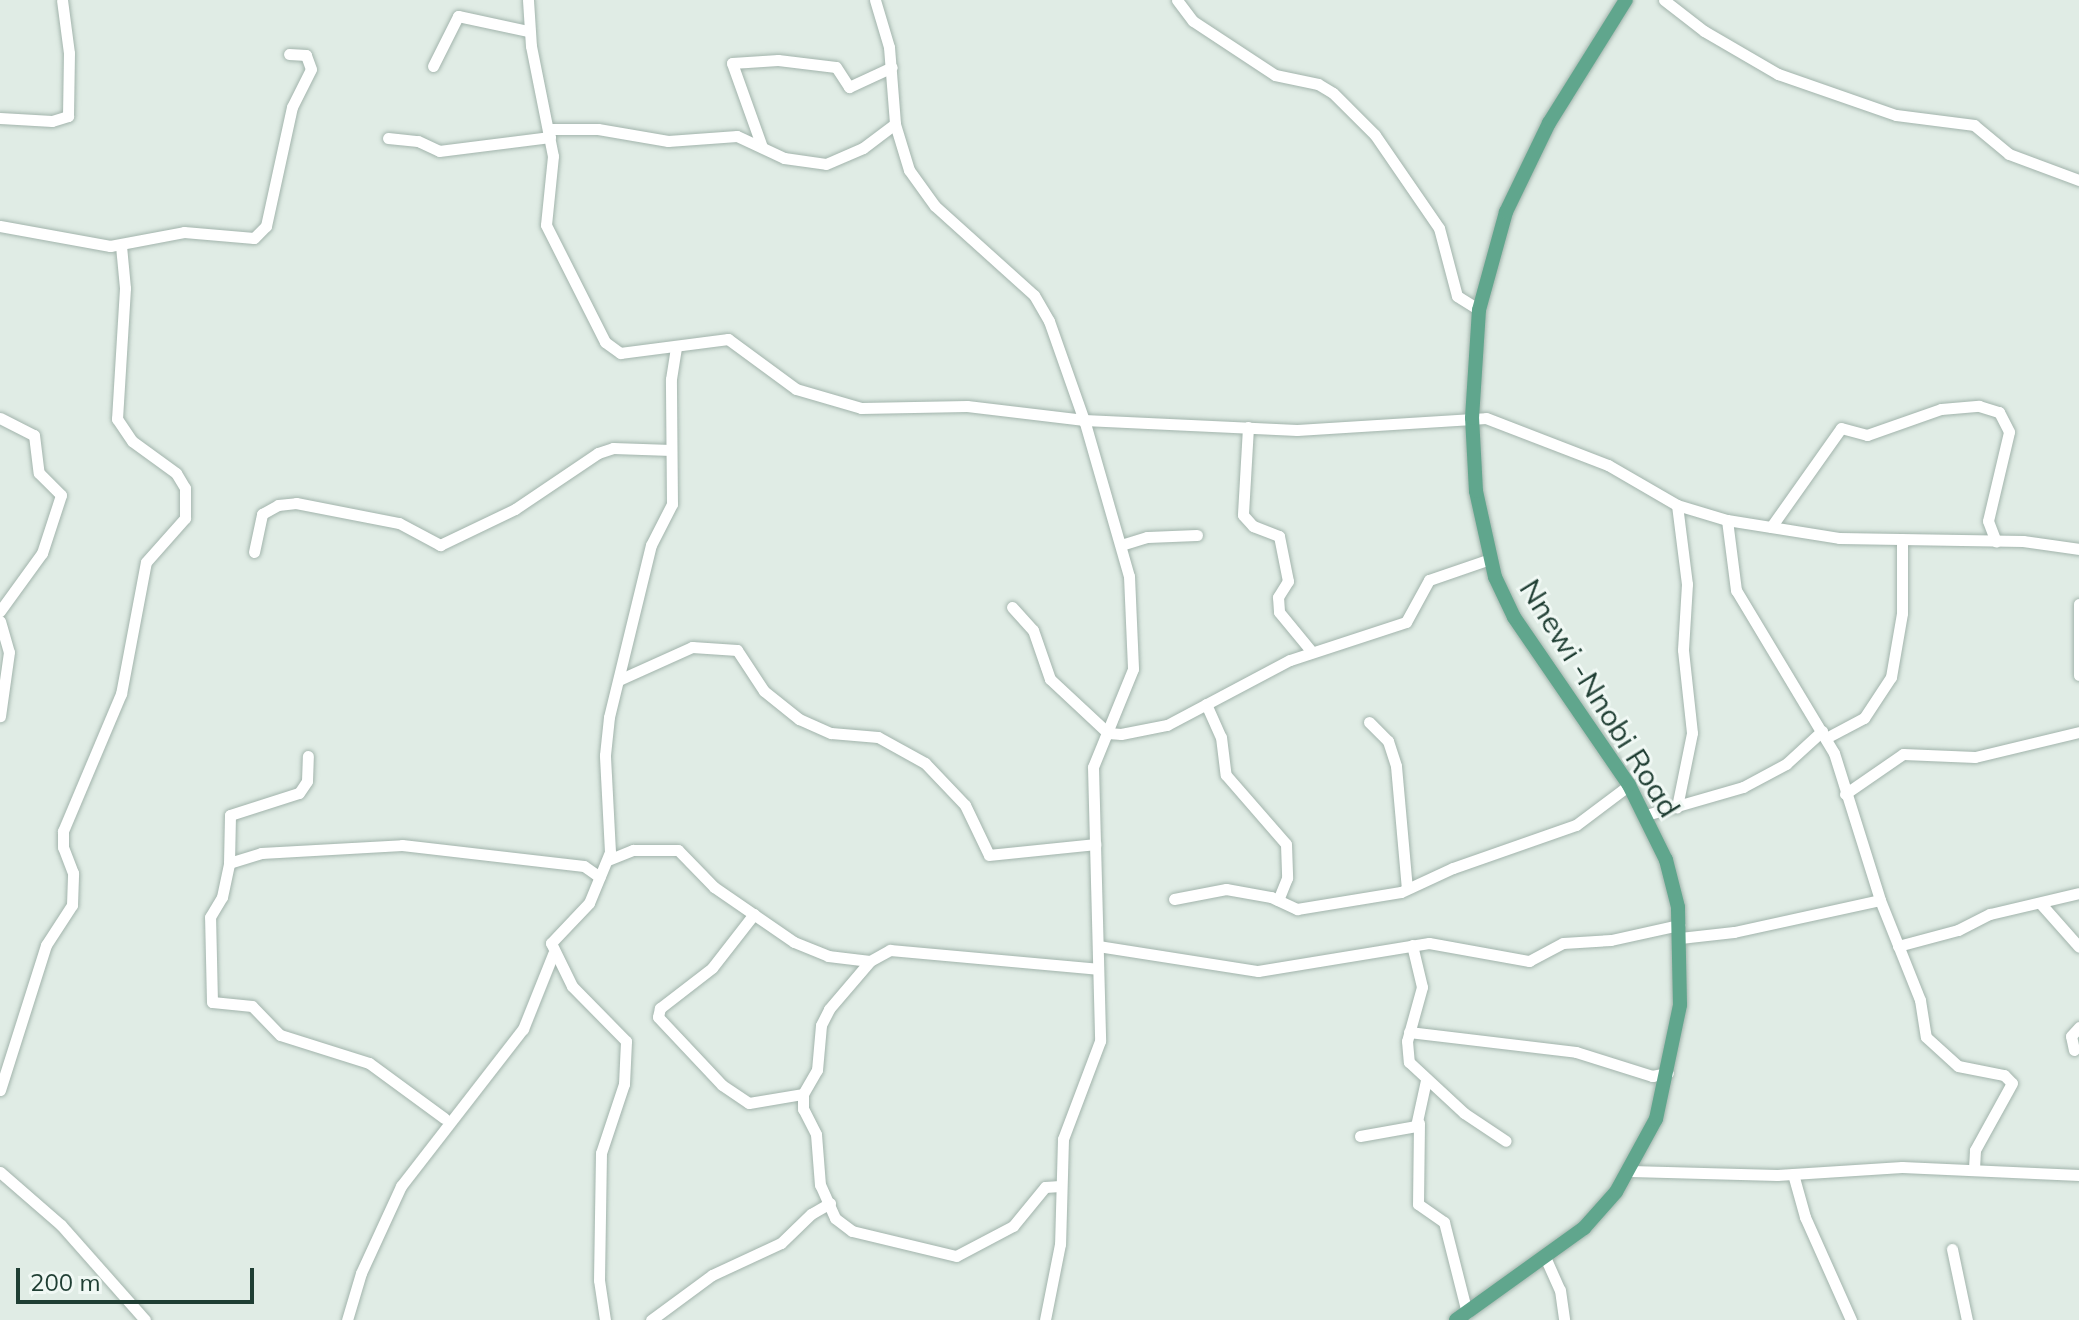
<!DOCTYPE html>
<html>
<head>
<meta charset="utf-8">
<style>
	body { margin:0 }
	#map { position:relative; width:2079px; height:1320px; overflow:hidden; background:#e0ece5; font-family:Mulish,sans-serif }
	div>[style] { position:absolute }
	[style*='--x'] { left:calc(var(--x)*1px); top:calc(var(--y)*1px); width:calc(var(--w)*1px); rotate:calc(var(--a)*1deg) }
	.roads { filter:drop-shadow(0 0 2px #a2b4ac) drop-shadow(0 0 2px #a2b4ac) }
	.minor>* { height:11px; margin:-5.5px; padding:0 5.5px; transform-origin:5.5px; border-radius:5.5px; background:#fff }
	.major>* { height:14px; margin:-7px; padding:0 7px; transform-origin:7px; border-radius:7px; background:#60a68d }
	span { translate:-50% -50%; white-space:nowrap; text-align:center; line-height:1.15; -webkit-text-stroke:6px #f0f8f4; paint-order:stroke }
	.street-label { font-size:30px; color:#1f3e33 }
	.scale { position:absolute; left:16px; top:1268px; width:238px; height:36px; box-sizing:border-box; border:4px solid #1f3e33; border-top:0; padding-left:10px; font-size:24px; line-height:28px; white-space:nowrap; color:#1f3e33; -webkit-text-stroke:6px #f0f8f4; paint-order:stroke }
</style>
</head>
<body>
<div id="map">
	<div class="roads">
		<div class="minor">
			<div style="--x:528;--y:0;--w:46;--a:86.3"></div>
			<div style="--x:531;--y:46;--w:112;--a:78.7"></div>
			<div style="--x:553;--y:156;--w:69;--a:95.8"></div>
			<div style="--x:546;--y:225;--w:131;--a:63.2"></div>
			<div style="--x:605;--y:342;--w:19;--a:36"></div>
			<div style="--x:620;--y:353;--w:109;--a:-7.4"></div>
			<div style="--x:728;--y:339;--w:84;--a:36.3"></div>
			<div style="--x:796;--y:389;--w:68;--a:16.3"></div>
			<div style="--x:861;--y:408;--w:106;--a:-1.1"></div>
			<div style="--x:967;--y:406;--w:118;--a:6.8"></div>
			<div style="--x:1084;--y:420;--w:213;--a:2.7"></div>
			<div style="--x:1297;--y:430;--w:189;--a:-3.6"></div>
			<div style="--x:1486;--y:418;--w:131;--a:21.1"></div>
			<div style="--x:1608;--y:465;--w:80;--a:30.1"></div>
			<div style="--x:1677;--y:505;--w:52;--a:16.7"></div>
			<div style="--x:1727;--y:520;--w:113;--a:9.1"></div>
			<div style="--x:1839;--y:538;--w:184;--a:0.9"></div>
			<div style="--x:2023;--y:541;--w:57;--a:8.1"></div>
			<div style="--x:875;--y:0;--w:49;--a:73.4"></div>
			<div style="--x:889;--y:47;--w:77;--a:85.5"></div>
			<div style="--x:895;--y:124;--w:48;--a:73.1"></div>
			<div style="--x:909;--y:170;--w:44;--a:54.2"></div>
			<div style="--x:935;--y:206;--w:133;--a:42"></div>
			<div style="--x:1034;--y:295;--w:30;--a:60"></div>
			<div style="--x:1049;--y:321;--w:108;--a:70.6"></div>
			<div style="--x:1085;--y:423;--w:159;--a:74"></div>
			<div style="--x:1129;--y:576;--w:93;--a:87.5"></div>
			<div style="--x:1133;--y:669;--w:106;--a:112.2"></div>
			<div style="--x:1093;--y:767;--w:274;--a:88.5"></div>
			<div style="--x:1100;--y:1041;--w:105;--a:110.7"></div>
			<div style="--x:1063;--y:1139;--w:105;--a:91.6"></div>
			<div style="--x:1060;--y:1244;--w:77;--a:101.2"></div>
			<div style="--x:1177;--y:0;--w:26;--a:53"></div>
			<div style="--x:1193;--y:21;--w:98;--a:33.4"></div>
			<div style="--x:1275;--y:75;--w:44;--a:11.8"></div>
			<div style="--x:1318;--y:84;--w:17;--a:31"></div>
			<div style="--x:1333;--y:93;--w:59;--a:45"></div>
			<div style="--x:1375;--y:135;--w:113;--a:55.5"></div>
			<div style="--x:1439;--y:228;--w:70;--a:75.2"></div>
			<div style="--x:1457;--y:296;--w:26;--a:32"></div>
			<div style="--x:1664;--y:0;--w:51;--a:37.8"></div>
			<div style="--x:1704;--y:31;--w:86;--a:30.2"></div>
			<div style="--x:1778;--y:74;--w:125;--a:19.2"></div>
			<div style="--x:1896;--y:115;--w:79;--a:7.3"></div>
			<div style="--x:1974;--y:125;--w:45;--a:39.6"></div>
			<div style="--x:2009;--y:154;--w:75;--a:20.4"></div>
			<div style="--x:433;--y:66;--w:56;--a:-63.4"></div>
			<div style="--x:458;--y:16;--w:72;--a:12.1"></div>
			<div style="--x:0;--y:118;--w:52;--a:3.3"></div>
			<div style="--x:52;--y:121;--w:17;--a:-17"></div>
			<div style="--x:68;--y:116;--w:63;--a:-89.1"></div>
			<div style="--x:69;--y:53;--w:53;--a:-97.5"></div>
			<div style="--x:549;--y:129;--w:49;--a:0"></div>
			<div style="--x:598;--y:129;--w:71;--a:9.7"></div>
			<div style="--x:668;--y:141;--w:69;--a:-4.1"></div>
			<div style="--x:737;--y:136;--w:52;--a:25.1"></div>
			<div style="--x:784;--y:158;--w:42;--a:8.1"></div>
			<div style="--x:826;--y:164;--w:40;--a:-23.4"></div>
			<div style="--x:863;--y:148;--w:40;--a:-37"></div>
			<div style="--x:388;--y:138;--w:30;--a:6"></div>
			<div style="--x:418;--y:141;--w:23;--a:25"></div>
			<div style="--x:439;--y:151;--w:112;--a:-7.2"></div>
			<div style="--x:762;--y:147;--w:89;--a:-109.7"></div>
			<div style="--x:732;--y:63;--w:46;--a:-3.7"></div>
			<div style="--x:778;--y:60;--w:58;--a:6.9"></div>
			<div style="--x:836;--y:67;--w:24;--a:57"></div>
			<div style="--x:849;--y:87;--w:47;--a:-24.9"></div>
			<div style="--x:0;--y:226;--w:112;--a:10.3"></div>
			<div style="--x:110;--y:246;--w:75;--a:-10.7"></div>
			<div style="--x:184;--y:232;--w:70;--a:4.9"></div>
			<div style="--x:254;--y:238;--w:17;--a:-45"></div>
			<div style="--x:266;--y:226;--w:122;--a:-77.7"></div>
			<div style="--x:292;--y:107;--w:42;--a:-63.4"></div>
			<div style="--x:311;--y:69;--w:15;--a:-110"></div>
			<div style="--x:306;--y:55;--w:17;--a:-177"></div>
			<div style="--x:0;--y:418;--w:38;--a:27"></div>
			<div style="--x:34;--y:435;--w:38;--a:83"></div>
			<div style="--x:39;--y:473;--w:31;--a:45"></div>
			<div style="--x:61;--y:495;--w:61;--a:108.1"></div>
			<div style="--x:42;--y:553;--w:72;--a:125.9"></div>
			<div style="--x:1248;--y:427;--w:88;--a:93.3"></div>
			<div style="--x:1243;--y:515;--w:15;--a:48"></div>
			<div style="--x:1253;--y:526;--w:28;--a:21"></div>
			<div style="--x:1279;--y:536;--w:46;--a:78.7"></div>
			<div style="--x:1288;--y:581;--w:19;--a:122"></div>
			<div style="--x:1278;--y:597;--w:15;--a:86"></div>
			<div style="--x:1279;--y:612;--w:52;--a:50.5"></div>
			<div style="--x:1677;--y:505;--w:80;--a:82.8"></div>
			<div style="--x:1687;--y:584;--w:66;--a:93.5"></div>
			<div style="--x:1683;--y:650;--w:83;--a:83.8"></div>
			<div style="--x:1692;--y:733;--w:76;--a:101.5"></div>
			<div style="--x:1727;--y:520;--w:71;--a:82.7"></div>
			<div style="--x:1736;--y:590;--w:190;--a:59"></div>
			<div style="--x:1834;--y:753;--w:154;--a:72.6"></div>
			<div style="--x:1880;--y:900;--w:108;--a:68.2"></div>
			<div style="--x:1920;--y:1000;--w:37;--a:81"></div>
			<div style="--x:1926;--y:1037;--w:43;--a:42.2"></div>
			<div style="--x:1958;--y:1066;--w:47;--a:11.1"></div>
			<div style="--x:2004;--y:1075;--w:11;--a:45"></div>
			<div style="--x:2012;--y:1083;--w:77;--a:118.9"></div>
			<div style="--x:1975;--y:1150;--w:18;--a:93"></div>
			<div style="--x:1771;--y:527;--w:121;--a:-54.7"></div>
			<div style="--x:1841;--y:428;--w:27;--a:15"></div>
			<div style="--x:1867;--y:435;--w:78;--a:-19.4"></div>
			<div style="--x:1941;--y:409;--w:38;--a:-5"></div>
			<div style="--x:1979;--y:406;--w:21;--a:17"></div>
			<div style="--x:1999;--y:412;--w:22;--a:63"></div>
			<div style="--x:2009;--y:432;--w:91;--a:103.3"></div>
			<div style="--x:1988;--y:521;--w:22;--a:69"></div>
			<div style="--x:1121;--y:545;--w:27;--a:-17"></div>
			<div style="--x:1147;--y:537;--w:50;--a:-2.3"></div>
			<div style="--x:254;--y:552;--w:39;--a:-78"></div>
			<div style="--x:262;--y:514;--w:18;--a:-29"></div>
			<div style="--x:278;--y:505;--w:18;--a:-6"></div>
			<div style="--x:296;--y:503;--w:105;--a:11"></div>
			<div style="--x:399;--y:523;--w:47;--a:28.2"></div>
			<div style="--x:440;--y:545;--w:83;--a:-25.6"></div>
			<div style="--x:515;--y:509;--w:100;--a:-34"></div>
			<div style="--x:598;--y:453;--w:16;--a:-18"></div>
			<div style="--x:613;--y:448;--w:58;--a:2"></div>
			<div style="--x:2079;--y:604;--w:71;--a:90"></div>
			<div style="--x:1012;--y:607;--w:31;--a:48"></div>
			<div style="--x:1033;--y:630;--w:52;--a:70.9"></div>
			<div style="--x:1050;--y:679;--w:79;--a:43"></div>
			<div style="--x:1108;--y:733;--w:13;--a:4"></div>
			<div style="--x:1121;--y:734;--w:47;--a:-11.1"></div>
			<div style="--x:1167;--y:725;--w:139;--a:-27.9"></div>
			<div style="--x:1290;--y:660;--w:122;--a:-18.1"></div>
			<div style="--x:1406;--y:622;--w:48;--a:-61.3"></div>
			<div style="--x:1429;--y:580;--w:65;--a:-19"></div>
			<div style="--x:0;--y:621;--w:32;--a:74"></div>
			<div style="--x:9;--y:652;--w:65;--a:98"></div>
			<div style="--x:621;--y:679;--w:78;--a:-24.3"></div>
			<div style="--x:692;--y:647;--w:45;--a:3.8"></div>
			<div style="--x:737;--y:650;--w:49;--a:56.6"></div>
			<div style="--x:764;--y:691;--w:45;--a:38.7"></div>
			<div style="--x:799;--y:719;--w:35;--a:24"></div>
			<div style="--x:831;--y:733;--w:47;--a:4.9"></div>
			<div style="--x:878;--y:737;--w:54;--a:29"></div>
			<div style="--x:925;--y:763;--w:58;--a:46.4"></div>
			<div style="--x:965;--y:805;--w:55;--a:64.4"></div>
			<div style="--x:989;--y:855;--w:107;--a:-5.9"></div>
			<div style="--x:1206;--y:704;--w:36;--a:66"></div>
			<div style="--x:1221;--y:737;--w:38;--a:83"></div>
			<div style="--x:1226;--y:775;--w:91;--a:49"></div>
			<div style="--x:1286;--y:844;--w:34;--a:88"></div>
			<div style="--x:1287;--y:878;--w:24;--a:112"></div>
			<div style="--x:1369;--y:722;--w:27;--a:45"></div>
			<div style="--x:1388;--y:741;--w:26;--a:72"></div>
			<div style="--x:1396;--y:766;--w:123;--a:84.9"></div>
			<div style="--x:1826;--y:738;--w:43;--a:-27.8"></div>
			<div style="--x:1864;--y:718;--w:49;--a:-56.6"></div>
			<div style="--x:1891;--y:677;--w:65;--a:-80.2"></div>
			<div style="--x:1902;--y:613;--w:74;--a:-90"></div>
			<div style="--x:1845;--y:794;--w:70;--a:-34.6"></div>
			<div style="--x:1903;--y:754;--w:72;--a:2.4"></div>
			<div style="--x:1975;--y:757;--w:107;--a:-13.5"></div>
			<div style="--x:1646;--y:815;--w:101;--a:-16.1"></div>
			<div style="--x:1743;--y:787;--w:49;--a:-28.1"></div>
			<div style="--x:1786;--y:764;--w:49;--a:-42.5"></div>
			<div style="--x:608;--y:860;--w:27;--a:-22"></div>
			<div style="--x:633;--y:850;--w:45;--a:0"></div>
			<div style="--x:678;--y:850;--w:52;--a:45.8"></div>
			<div style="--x:714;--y:887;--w:97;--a:34.5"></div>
			<div style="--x:794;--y:942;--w:37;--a:22"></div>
			<div style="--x:828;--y:956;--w:42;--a:6.8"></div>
			<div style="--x:229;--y:863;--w:48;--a:-88.8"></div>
			<div style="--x:230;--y:815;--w:72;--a:-17.7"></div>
			<div style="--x:299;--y:793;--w:14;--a:-56"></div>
			<div style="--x:307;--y:781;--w:25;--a:-88"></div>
			<div style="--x:1174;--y:899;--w:53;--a:-10.9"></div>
			<div style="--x:1226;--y:889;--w:46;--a:10.1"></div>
			<div style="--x:1271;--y:897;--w:29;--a:25"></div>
			<div style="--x:1297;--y:909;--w:105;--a:-9.3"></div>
			<div style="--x:1401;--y:892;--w:57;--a:-24.8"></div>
			<div style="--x:1453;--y:868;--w:130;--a:-19.3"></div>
			<div style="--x:1576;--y:825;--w:66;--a:-37"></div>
			<div style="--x:2041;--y:904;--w:57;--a:48.5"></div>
			<div style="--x:754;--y:914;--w:68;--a:127.9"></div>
			<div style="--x:712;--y:968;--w:66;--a:142.4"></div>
			<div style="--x:660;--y:1008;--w:9;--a:103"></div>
			<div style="--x:658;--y:1017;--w:93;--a:46.7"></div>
			<div style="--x:722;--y:1085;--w:32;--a:34"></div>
			<div style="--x:749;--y:1103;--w:55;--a:-9.5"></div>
			<div style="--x:1680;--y:938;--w:54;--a:-6.3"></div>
			<div style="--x:1734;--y:932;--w:149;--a:-12.4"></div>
			<div style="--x:1412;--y:945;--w:43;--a:76.6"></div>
			<div style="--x:1422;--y:987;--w:56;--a:105.5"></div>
			<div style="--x:1407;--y:1041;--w:21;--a:85"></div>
			<div style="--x:1409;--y:1062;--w:75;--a:42.8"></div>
			<div style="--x:1464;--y:1113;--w:50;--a:33.7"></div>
			<div style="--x:1098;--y:946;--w:162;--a:8.9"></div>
			<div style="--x:1258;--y:971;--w:173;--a:-9.3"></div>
			<div style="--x:1429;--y:943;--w:102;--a:10.2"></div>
			<div style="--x:1529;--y:961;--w:38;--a:-28"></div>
			<div style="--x:1563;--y:943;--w:48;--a:-3.6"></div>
			<div style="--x:1611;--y:940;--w:70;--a:-12.4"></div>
			<div style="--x:1898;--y:946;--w:62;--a:-14.9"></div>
			<div style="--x:1958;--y:930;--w:36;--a:-27"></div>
			<div style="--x:1990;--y:914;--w:91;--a:-13.3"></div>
			<div style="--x:1409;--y:1032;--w:168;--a:6.8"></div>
			<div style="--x:1576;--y:1052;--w:80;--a:17.5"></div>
			<div style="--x:1652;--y:1076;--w:16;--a:-11"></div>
			<div style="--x:2074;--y:1050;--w:14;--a:-102"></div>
			<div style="--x:2071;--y:1036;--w:12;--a:-48"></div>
			<div style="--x:0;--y:1090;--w:152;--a:-72.4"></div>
			<div style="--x:46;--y:945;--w:48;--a:-57"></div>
			<div style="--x:72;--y:905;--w:32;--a:-88"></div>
			<div style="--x:73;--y:873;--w:28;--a:-111"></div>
			<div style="--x:63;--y:847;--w:16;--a:-90"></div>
			<div style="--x:63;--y:831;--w:149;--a:-67.1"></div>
			<div style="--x:121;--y:694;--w:134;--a:-79.3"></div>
			<div style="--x:146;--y:562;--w:59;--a:-48.4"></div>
			<div style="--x:185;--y:518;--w:30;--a:-90"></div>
			<div style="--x:185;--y:488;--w:17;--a:-121"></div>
			<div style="--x:176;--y:473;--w:54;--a:-144"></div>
			<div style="--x:132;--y:441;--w:27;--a:-124"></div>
			<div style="--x:117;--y:419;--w:131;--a:-86.5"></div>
			<div style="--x:125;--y:288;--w:42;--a:-95.4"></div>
			<div style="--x:444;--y:1118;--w:93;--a:-143.7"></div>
			<div style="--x:369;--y:1063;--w:93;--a:-162.5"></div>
			<div style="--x:280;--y:1035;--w:40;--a:-134"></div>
			<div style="--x:252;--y:1006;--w:40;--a:-174.3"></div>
			<div style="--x:212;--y:1002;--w:85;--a:-91.3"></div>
			<div style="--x:210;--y:917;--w:23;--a:-59"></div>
			<div style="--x:222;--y:897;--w:35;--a:-78"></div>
			<div style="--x:229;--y:863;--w:34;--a:-17"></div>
			<div style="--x:261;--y:853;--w:141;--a:-3.2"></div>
			<div style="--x:402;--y:845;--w:183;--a:6.6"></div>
			<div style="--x:584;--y:866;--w:19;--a:35"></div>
			<div style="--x:1419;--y:1123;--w:81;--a:90.7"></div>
			<div style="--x:1418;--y:1204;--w:32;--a:35"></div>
			<div style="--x:1444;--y:1222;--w:94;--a:75.8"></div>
			<div style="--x:1360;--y:1136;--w:57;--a:-10.1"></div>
			<div style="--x:1416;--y:1126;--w:47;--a:-77.7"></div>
			<div style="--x:1630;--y:1171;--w:147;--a:1.6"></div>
			<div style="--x:1777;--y:1175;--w:125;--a:-3.7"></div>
			<div style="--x:1902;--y:1167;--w:177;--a:2.6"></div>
			<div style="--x:0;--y:1172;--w:81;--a:41"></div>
			<div style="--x:61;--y:1225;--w:127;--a:48.5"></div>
			<div style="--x:1793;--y:1174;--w:45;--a:74.4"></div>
			<div style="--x:1805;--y:1217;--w:113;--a:65.9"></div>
			<div style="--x:1060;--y:1186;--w:15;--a:176"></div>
			<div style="--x:1045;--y:1187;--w:50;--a:129.4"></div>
			<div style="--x:1013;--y:1226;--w:64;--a:152.2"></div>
			<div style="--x:956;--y:1256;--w:107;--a:-166.5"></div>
			<div style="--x:852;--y:1231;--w:21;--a:-143"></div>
			<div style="--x:835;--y:1218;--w:36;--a:-114"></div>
			<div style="--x:820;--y:1185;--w:51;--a:-94.5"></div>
			<div style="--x:816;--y:1134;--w:28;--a:-117"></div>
			<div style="--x:803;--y:1109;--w:15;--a:-90"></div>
			<div style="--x:803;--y:1094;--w:28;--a:-60"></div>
			<div style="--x:817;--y:1070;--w:45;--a:-84.9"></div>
			<div style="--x:821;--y:1025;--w:18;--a:-63"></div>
			<div style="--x:829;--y:1009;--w:63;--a:-49.5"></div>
			<div style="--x:870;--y:961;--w:23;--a:-29"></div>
			<div style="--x:890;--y:950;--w:208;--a:5.2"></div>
			<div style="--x:1952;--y:1249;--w:73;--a:78.1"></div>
			<div style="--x:1545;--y:1257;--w:36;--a:66"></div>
			<div style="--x:1560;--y:1290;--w:30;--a:82"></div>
			<div style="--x:347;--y:1320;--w:49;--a:-73.4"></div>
			<div style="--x:361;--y:1273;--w:96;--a:-65.3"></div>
			<div style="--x:401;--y:1186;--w:199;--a:-52.2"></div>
			<div style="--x:523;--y:1029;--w:81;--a:-68.2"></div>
			<div style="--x:605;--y:1320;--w:40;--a:-98.5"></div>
			<div style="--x:599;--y:1280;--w:127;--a:-89.1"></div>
			<div style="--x:601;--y:1153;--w:73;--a:-71.6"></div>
			<div style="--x:624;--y:1084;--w:43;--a:-87.3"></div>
			<div style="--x:626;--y:1041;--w:77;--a:-134.5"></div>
			<div style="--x:572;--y:986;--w:48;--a:-116"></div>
			<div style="--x:551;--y:943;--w:55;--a:-46.5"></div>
			<div style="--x:589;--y:903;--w:55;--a:-67.6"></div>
			<div style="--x:610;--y:852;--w:97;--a:-93"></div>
			<div style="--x:605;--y:755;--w:38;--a:-84"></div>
			<div style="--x:609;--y:717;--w:177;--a:-76.3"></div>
			<div style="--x:651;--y:545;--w:46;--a:-62.9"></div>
			<div style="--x:672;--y:504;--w:125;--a:-90.5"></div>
			<div style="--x:671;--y:379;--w:33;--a:-81"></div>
			<div style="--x:651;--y:1320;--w:76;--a:-36.4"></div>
			<div style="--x:712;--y:1275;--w:76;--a:-24.9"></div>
			<div style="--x:781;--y:1243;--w:42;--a:-44"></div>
			<div style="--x:811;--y:1214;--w:22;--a:-30"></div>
		</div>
		<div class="major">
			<div style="--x:1456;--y:1320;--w:158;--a:-35.7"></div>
			<div style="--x:1584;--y:1228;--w:48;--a:-48.4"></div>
			<div style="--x:1616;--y:1192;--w:83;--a:-61.3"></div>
			<div style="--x:1656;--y:1119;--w:116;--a:-78.1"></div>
			<div style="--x:1680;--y:1005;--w:98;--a:-91.2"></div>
			<div style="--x:1678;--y:907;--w:49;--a:-104.3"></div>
			<div style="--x:1666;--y:860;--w:84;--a:-116.3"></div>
			<div style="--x:1629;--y:785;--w:204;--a:-124.4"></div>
			<div style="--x:1514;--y:617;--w:44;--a:-115.4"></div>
			<div style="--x:1495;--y:577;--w:88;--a:-102.5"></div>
			<div style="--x:1476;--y:491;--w:73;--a:-93.1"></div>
			<div style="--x:1472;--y:418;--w:108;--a:-86.3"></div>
			<div style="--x:1479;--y:310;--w:102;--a:-74.6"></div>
			<div style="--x:1506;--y:212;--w:99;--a:-64.2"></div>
			<div style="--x:1549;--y:123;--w:145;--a:-58"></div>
		</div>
	</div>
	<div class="street-label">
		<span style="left:1600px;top:698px;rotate:58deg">Nnewi -Nnobi Road</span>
	</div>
	<div class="scale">200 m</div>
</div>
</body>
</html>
